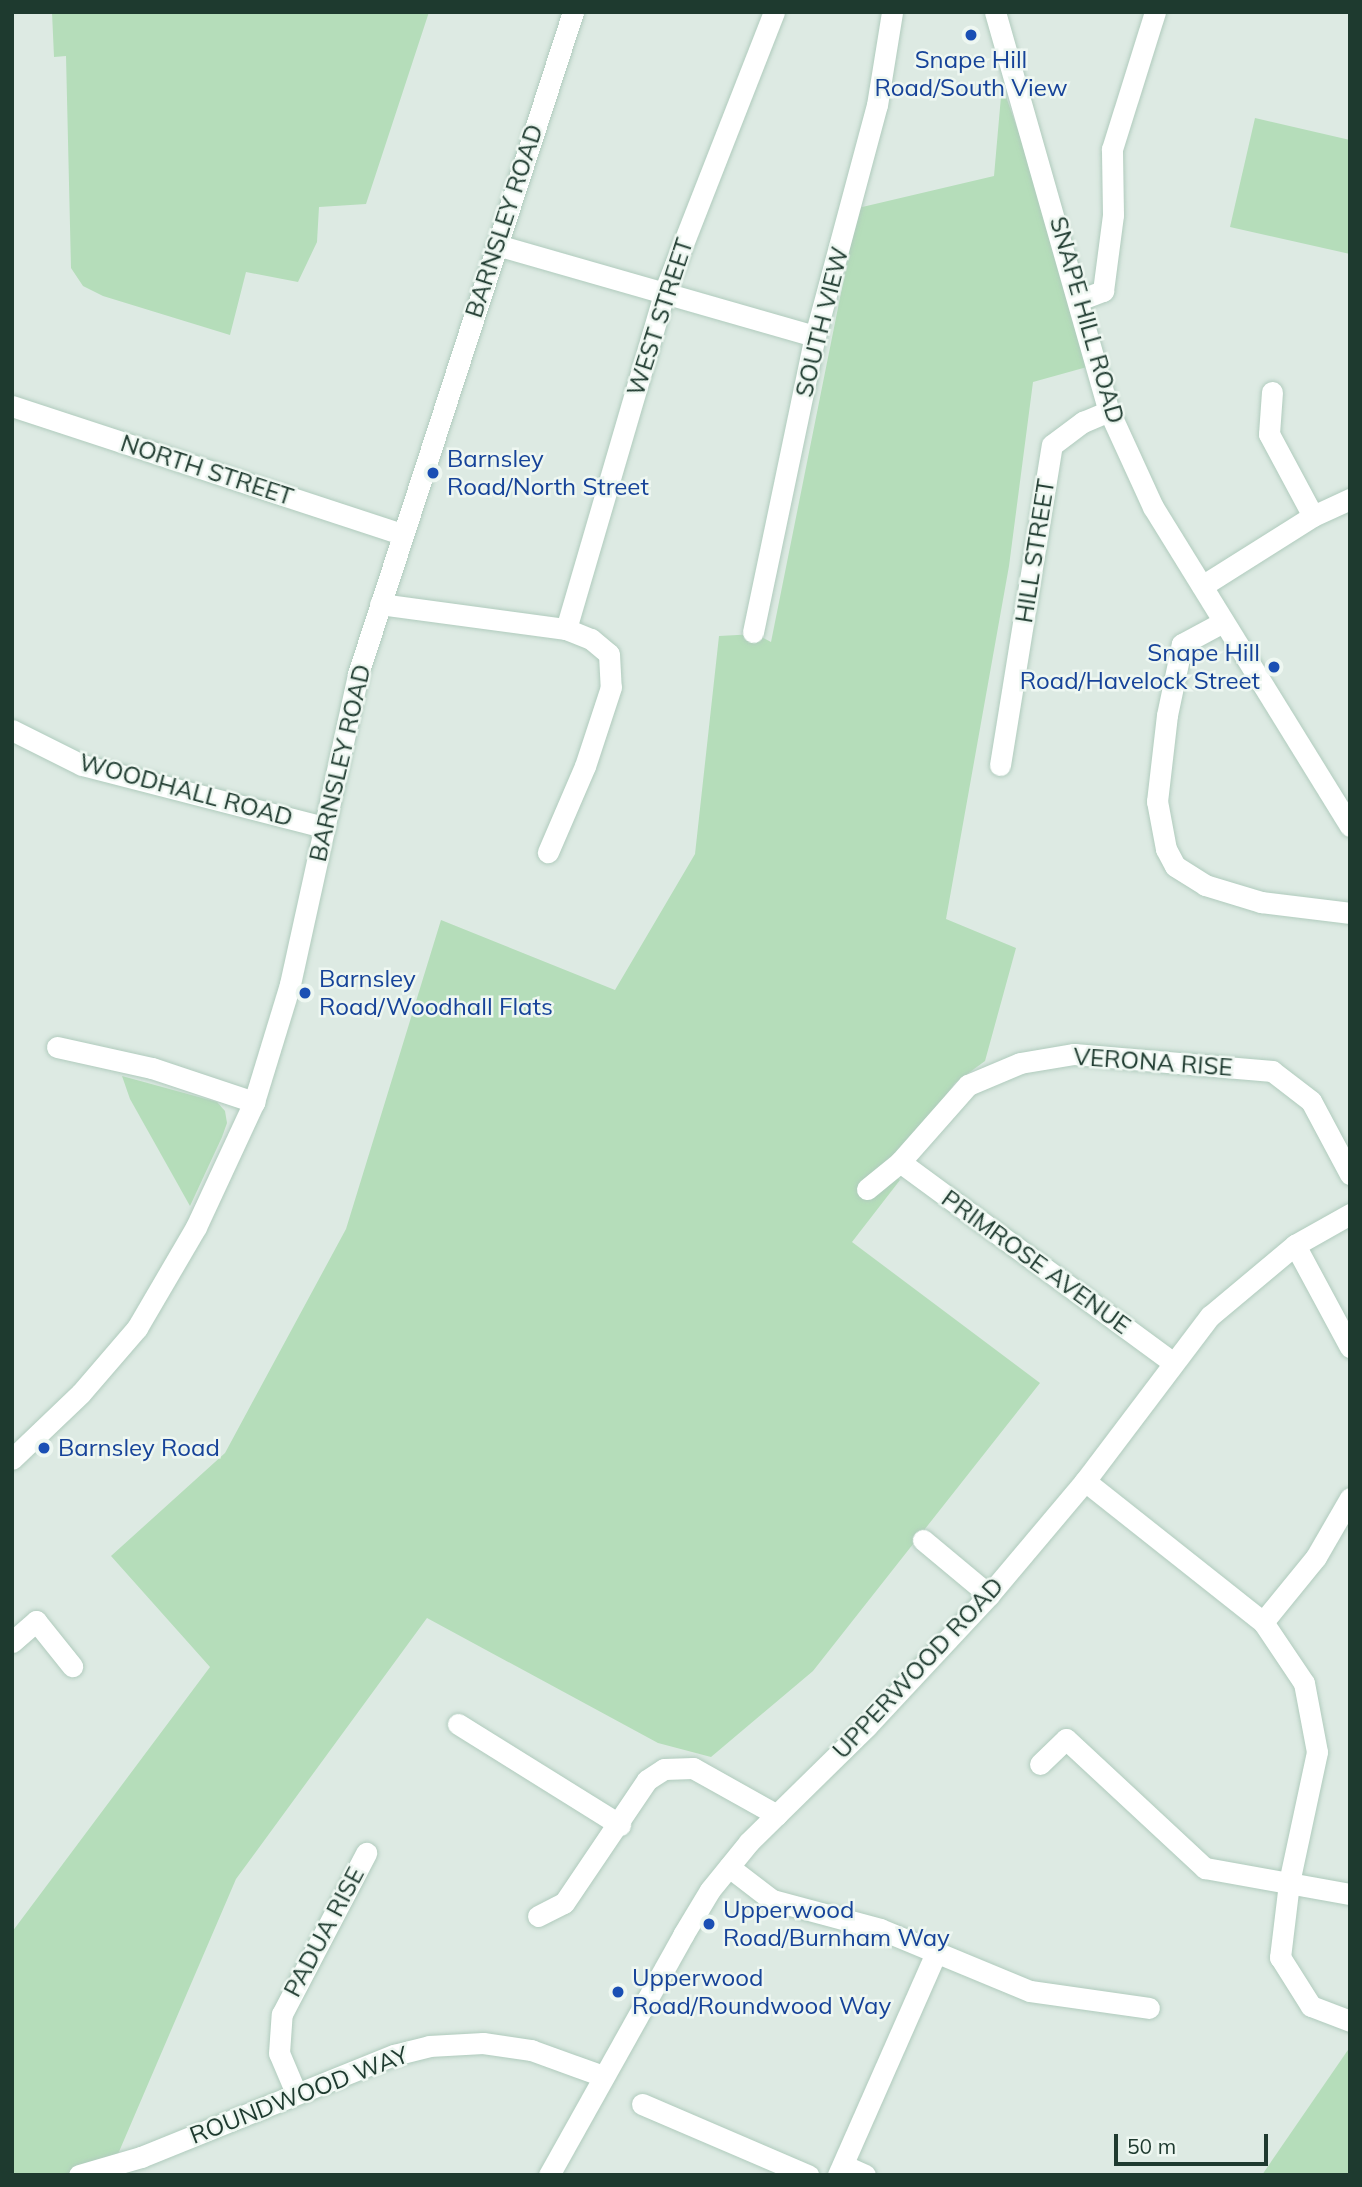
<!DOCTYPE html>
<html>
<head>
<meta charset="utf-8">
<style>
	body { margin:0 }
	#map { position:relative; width:1362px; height:2187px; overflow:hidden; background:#ddeae3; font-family:Mulish,sans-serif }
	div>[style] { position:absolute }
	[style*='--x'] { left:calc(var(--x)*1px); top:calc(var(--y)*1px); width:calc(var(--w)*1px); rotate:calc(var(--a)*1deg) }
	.green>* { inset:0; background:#b5ddba }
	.roads { filter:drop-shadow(0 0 2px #b0cbbd) drop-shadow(0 0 2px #b0cbbd) }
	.minor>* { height:21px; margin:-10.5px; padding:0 10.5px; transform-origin:10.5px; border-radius:10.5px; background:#fff }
	.tertiary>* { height:21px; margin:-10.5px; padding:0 10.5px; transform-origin:10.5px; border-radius:10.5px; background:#fff }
	.secondary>* { height:21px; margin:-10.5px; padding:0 10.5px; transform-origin:10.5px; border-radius:10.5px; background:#fff }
	.dots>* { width:19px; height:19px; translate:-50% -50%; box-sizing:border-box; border:4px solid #eef7f1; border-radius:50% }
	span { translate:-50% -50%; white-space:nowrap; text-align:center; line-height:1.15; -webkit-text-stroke:5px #eef7f1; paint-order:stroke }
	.transit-label { font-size:24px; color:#164399 }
	.left { translate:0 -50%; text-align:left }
	.right { translate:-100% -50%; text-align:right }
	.street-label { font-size:24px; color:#1e3a2f }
	.frame { position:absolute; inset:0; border:14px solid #1e3a2f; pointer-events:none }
	.scale { position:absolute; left:1114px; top:2134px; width:154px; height:32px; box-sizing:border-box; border:4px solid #1e3a2f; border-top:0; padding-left:9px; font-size:21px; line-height:24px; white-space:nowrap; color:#1e3a2f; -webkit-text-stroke:5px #eef7f1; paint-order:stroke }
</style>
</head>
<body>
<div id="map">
	<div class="green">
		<div style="clip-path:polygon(52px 12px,429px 12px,366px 204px,319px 207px,317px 242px,298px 282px,246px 272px,230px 335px,103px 296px,83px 286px,71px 268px,66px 56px,54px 57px)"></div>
		<div style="clip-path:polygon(1002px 85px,1045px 208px,1087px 367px,1033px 382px,1009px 566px,946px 919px,1016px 948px,985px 1061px,955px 1083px,890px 1170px,900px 1180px,852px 1242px,1040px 1383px,813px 1671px,711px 1757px,658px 1743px,427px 1618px,236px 1879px,109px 2175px,12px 2175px,12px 1932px,210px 1667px,111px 1556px,225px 1453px,346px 1229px,441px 920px,615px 990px,695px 854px,719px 636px,756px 634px,771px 642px,858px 208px,994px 176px)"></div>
		<div style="clip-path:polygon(1255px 118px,1350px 140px,1350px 254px,1230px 227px)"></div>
		<div style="clip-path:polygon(122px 1076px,217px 1102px,225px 1111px,227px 1123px,222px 1137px,190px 1206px,130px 1099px)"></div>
		<div style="clip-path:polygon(1350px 2047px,1350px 2175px,1262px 2175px)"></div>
	</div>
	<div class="roads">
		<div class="minor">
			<div style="--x:497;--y:245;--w:331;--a:16"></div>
			<div style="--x:1079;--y:300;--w:26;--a:-21"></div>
			<div style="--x:1103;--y:291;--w:77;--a:-82.5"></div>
			<div style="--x:1113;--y:215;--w:66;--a:-90.9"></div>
			<div style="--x:1112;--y:149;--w:144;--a:-72.6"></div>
			<div style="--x:1272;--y:392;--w:42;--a:94.1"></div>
			<div style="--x:1269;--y:434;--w:93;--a:61.8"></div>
			<div style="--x:12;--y:406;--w:410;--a:18.2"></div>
			<div style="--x:1202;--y:586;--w:131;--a:-32.2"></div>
			<div style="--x:1313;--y:516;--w:41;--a:-24.7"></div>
			<div style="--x:380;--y:604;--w:188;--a:7.7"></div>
			<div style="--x:566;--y:629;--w:27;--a:22"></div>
			<div style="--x:591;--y:639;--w:23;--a:40"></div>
			<div style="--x:609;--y:654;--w:33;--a:87"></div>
			<div style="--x:611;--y:687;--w:83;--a:108.2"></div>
			<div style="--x:585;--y:766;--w:94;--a:113.3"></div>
			<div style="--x:1223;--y:622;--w:47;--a:151.8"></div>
			<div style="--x:1182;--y:644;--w:73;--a:101.9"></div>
			<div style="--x:1167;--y:715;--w:87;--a:96.6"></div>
			<div style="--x:1157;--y:801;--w:49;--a:79.4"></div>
			<div style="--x:1166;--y:849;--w:19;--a:62"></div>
			<div style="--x:1175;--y:866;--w:36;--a:32"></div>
			<div style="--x:1205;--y:885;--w:59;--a:16.9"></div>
			<div style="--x:1261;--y:902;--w:90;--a:7"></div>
			<div style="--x:566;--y:629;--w:353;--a:-73.7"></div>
			<div style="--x:665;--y:290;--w:299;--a:-68.6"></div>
			<div style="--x:753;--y:632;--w:302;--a:-78.2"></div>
			<div style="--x:815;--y:336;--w:239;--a:-75"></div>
			<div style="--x:877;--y:105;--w:94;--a:-80.8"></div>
			<div style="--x:12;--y:730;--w:78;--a:26.6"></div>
			<div style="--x:82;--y:765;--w:250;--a:14.4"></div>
			<div style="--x:1000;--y:765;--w:324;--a:-80.8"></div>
			<div style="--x:1052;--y:445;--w:39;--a:-37"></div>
			<div style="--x:1083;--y:422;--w:28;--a:-23"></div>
			<div style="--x:57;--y:1047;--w:97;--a:12.5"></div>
			<div style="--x:152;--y:1068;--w:108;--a:18.4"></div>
			<div style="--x:900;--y:1162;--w:338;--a:36.3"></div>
			<div style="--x:867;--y:1189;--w:43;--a:-39.3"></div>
			<div style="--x:900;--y:1162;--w:103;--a:-48.6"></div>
			<div style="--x:968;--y:1085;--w:56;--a:-22.9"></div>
			<div style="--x:1020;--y:1063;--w:55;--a:-9.5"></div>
			<div style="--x:1074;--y:1054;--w:199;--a:4.9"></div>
			<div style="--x:1272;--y:1071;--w:49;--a:37.6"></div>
			<div style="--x:1311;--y:1101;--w:83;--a:61.9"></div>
			<div style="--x:1295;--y:1245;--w:116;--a:61.7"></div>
			<div style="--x:1085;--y:1481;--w:227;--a:38.4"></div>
			<div style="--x:1263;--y:1622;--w:73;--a:56.1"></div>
			<div style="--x:1304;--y:1683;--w:70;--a:79.3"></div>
			<div style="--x:1317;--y:1752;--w:134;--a:102.1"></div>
			<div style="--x:1289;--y:1883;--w:75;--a:96.9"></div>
			<div style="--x:1280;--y:1957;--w:58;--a:57.7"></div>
			<div style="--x:1311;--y:2006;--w:42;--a:21"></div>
			<div style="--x:923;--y:1540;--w:86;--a:39.8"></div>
			<div style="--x:1263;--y:1622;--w:84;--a:-50.8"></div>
			<div style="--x:1316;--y:1557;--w:68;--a:-60"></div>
			<div style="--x:12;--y:1642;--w:32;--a:-41"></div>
			<div style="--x:36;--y:1621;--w:58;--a:51.3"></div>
			<div style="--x:458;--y:1724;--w:191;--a:31.9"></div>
			<div style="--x:1040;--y:1764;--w:36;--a:-44"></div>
			<div style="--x:1066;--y:1739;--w:190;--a:42.9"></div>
			<div style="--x:1205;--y:1868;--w:147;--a:10.2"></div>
			<div style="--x:729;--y:1867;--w:54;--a:37.5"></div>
			<div style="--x:772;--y:1900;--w:112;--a:15"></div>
			<div style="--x:880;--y:1929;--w:162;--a:22.5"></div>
			<div style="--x:1030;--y:1991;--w:120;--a:8.1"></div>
			<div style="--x:538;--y:1916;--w:29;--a:-27"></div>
			<div style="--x:564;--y:1903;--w:148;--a:-56"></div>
			<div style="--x:647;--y:1780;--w:20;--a:-33"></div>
			<div style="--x:664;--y:1769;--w:29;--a:-2"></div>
			<div style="--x:693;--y:1768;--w:96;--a:29.2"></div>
			<div style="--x:296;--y:2093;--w:43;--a:-113"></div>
			<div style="--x:279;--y:2053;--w:39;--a:-86"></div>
			<div style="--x:282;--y:2014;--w:182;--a:-62.4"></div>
			<div style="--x:642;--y:2104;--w:181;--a:23.2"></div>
			<div style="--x:843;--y:2165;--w:24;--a:24"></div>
			<div style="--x:838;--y:2175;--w:243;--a:-66.2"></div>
		</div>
		<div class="tertiary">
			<div style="--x:12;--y:1459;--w:95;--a:-43.7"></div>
			<div style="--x:81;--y:1393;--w:86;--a:-49.3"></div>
			<div style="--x:137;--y:1328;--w:117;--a:-59.7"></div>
			<div style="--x:196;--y:1227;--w:138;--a:-65.1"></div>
			<div style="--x:254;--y:1102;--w:123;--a:-73"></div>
			<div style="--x:290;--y:984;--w:317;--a:-77.6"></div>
			<div style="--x:358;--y:674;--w:696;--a:-72.01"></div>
			<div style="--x:79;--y:2175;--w:65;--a:-16.2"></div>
			<div style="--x:141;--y:2157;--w:273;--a:-22"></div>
			<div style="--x:394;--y:2055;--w:36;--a:-14"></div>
			<div style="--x:429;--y:2046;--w:54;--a:-3.2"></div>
			<div style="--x:483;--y:2043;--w:49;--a:8.3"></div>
			<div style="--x:531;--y:2050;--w:77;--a:19.9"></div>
			<div style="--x:549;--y:2175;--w:275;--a:-60.8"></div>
			<div style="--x:683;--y:1935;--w:52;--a:-59"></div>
			<div style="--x:710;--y:1890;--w:62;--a:-50.9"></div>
			<div style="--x:749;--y:1842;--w:165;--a:-44.5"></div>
			<div style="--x:867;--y:1726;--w:179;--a:-47"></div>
			<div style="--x:989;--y:1595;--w:149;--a:-49.9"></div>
			<div style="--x:1085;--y:1481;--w:207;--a:-52.9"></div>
			<div style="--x:1210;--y:1316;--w:111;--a:-39.9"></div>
			<div style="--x:1295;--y:1245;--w:63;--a:-29.4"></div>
		</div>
		<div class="secondary">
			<div style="--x:995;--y:12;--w:415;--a:74.1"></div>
			<div style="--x:1109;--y:411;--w:106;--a:65.4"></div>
			<div style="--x:1153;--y:507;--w:375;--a:58.3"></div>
		</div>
	</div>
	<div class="dots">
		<div style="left:971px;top:35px;background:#1a4fb4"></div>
		<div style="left:433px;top:473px;background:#1a4fb4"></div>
		<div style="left:1274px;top:667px;background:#1a4fb4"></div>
		<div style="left:305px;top:993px;background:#1a4fb4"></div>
		<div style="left:44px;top:1448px;background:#1a4fb4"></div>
		<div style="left:709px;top:1924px;background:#1a4fb4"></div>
		<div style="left:618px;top:1992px;background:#1a4fb4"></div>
	</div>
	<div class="transit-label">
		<span style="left:971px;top:74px">Snape Hill<br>Road/South View</span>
		<span class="left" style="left:447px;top:473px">Barnsley<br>Road/North Street</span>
		<span class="right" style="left:1260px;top:667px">Snape Hill<br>Road/Havelock Street</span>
		<span class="left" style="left:319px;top:993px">Barnsley<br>Road/Woodhall Flats</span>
		<span class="left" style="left:58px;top:1448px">Barnsley Road</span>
		<span class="left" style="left:723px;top:1924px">Upperwood<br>Road/Burnham Way</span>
		<span class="left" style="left:632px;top:1992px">Upperwood<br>Road/Roundwood Way</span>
	</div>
	<div class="street-label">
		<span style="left:504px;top:221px;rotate:-72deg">BARNSLEY ROAD</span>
		<span style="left:660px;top:317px;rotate:-72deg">WEST STREET</span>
		<span style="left:1087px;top:320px;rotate:74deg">SNAPE HILL ROAD</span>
		<span style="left:822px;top:322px;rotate:-76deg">SOUTH VIEW</span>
		<span style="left:207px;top:470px;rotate:18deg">NORTH STREET</span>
		<span style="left:1035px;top:551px;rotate:-81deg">HILL STREET</span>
		<span style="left:340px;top:763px;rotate:-77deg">BARNSLEY ROAD</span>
		<span style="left:186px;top:790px;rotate:15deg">WOODHALL ROAD</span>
		<span style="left:1153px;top:1062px;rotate:4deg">VERONA RISE</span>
		<span style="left:1036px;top:1262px;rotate:36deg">PRIMROSE AVENUE</span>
		<span style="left:918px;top:1668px;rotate:-47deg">UPPERWOOD ROAD</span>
		<span style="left:324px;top:1932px;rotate:-62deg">PADUA RISE</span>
		<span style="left:299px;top:2095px;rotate:-21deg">ROUNDWOOD WAY</span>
	</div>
	<div class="frame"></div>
	<div class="scale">50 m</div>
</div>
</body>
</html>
